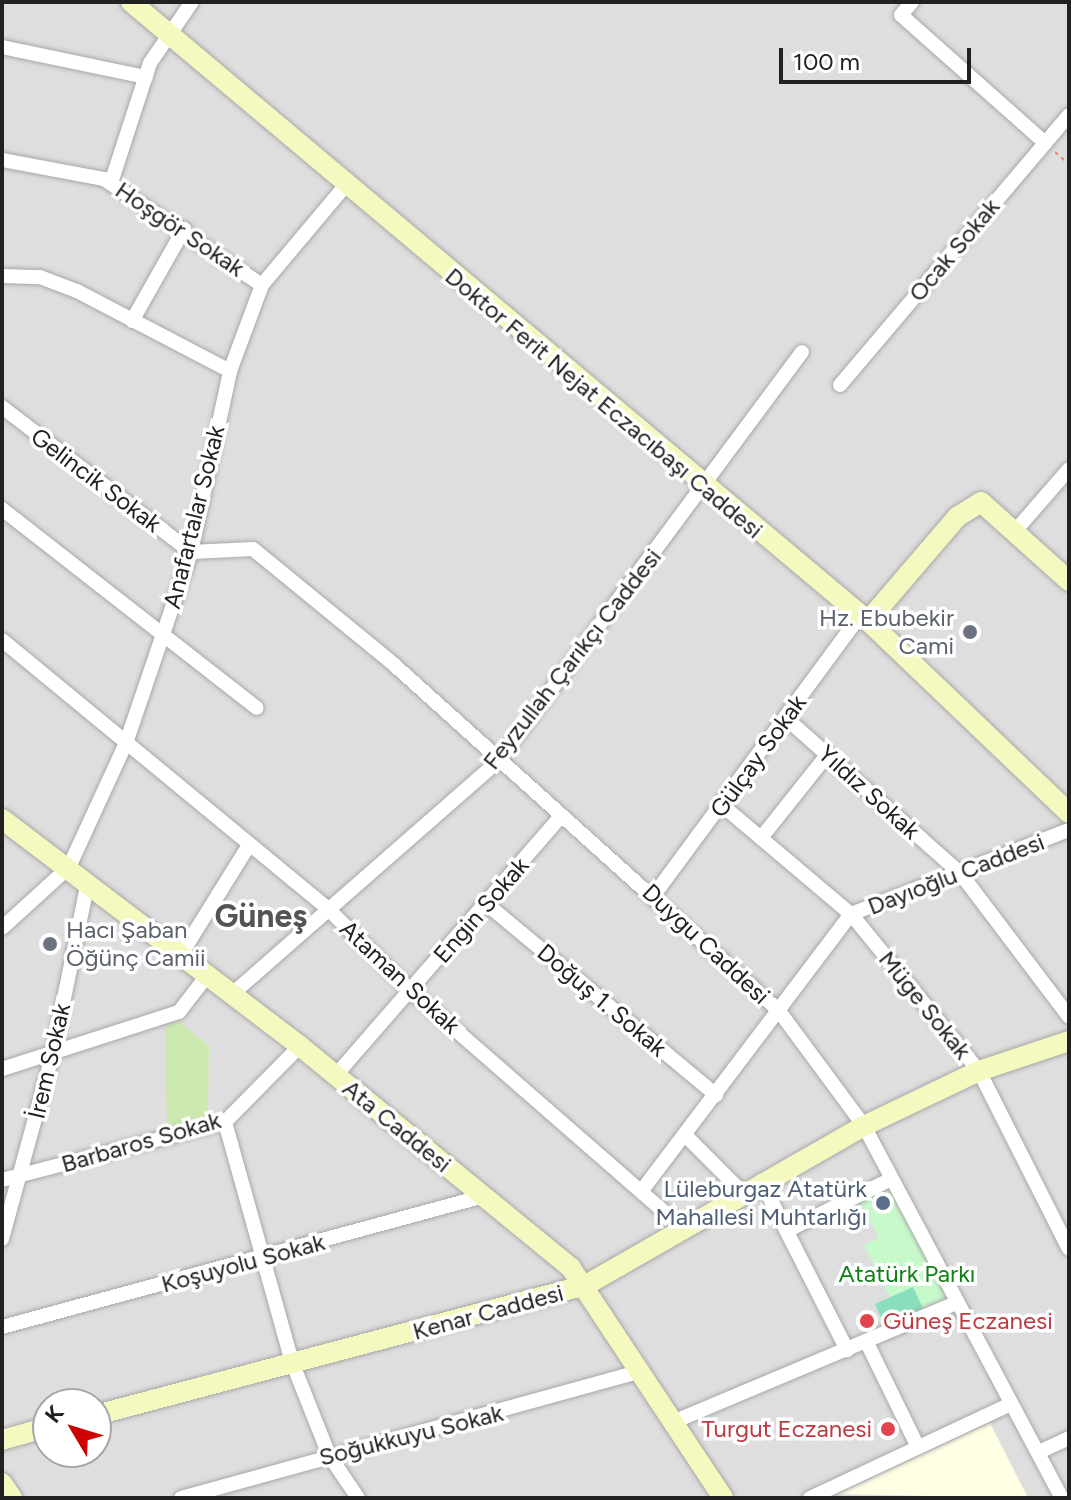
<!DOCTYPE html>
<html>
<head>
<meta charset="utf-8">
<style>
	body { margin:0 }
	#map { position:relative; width:1071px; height:1500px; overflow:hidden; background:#f1eee8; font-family:Figtree,sans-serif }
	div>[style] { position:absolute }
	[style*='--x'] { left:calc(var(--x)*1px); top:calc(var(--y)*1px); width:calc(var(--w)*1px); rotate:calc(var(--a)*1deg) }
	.residential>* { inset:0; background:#dfdede }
	.education>* { inset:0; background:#ffffe4 }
	.grass>* { inset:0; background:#cceab0 }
	.park>* { inset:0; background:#c8f9cb }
	.pitch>* { inset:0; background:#88debd }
	.path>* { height:2px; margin-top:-1px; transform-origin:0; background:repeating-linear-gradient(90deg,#f88073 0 4px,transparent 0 8px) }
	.roads { filter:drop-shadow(0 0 2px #a8a8a8) drop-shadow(0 0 2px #a8a8a8) }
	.street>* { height:14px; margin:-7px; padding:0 7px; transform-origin:7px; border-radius:7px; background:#fff }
	.secondary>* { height:20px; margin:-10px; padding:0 10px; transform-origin:10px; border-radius:10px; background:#f6f9bf }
	.dots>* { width:22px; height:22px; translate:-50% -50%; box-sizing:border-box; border:4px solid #fff; border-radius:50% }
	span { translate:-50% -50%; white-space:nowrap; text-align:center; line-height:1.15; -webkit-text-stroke:7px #fff; paint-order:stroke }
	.street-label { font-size:24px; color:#212121 }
	.worship-label { font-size:24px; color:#5b616d }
	.right { translate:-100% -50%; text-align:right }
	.left { translate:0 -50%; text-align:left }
	.service-label { font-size:24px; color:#4e5e75 }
	.park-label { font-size:24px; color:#0e8117 }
	.health-label { font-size:24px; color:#be3a42 }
	.district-label { font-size:32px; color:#545454; font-weight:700 }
	.frame { position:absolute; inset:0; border:4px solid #212121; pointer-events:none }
	.north { position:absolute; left:32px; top:1388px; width:80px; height:80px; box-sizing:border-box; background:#fff; border:2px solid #a6a6a6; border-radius:50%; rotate:308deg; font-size:22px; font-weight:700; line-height:32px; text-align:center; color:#212121 }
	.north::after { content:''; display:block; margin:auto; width:28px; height:36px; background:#cf0304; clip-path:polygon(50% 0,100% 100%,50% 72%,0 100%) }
	.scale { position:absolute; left:779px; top:48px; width:192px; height:36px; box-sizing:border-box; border:4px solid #212121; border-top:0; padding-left:10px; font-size:24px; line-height:28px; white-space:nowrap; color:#212121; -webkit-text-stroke:6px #fff; paint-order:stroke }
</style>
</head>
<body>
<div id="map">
	<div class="residential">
		<div style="clip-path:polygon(evenodd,2px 2px,1069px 2px,1069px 1498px,2px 1498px,2px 2px,48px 1404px,96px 1404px,96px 1452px,48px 1452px,48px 1404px)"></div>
	</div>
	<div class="education">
		<div style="clip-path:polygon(990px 1423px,1028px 1498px,838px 1494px)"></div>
	</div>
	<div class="grass">
		<div style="clip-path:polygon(180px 1022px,209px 1046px,208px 1115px,167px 1127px,165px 1026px)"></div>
	</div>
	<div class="park">
		<div style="clip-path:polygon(890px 1187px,950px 1302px,902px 1321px,864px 1245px,879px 1238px,860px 1203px)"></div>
	</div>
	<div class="pitch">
		<div style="clip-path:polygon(913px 1287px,923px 1308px,884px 1325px,875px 1304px)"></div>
	</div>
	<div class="path">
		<div style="--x:1055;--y:152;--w:18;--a:41"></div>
	</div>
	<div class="roads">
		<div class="street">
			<div style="--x:912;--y:2;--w:17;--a:130"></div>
			<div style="--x:901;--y:15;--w:193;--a:41.6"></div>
			<div style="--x:2;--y:47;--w:147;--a:11.8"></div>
			<div style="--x:2;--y:160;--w:104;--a:10.6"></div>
			<div style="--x:104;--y:179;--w:190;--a:33.9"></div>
			<div style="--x:111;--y:183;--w:126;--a:-72"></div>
			<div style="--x:150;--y:63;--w:74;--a:-55.5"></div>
			<div style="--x:2;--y:276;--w:38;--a:2"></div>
			<div style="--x:40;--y:277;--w:40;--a:21"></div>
			<div style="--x:77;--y:291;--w:173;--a:27.6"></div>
			<div style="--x:132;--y:321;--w:106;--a:-60.5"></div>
			<div style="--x:840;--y:385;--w:354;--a:-49.7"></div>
			<div style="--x:2;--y:407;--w:238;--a:37.5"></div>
			<div style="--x:191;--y:552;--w:62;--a:-2.8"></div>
			<div style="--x:253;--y:549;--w:178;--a:39.3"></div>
			<div style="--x:391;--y:662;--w:522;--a:41.97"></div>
			<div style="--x:779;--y:1011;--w:143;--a:53.5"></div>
			<div style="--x:864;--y:1126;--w:421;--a:62"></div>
			<div style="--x:2;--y:509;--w:323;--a:38"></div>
			<div style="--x:1015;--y:531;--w:82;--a:-48.9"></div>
			<div style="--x:2;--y:640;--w:420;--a:39.5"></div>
			<div style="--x:326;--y:907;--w:120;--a:44.7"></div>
			<div style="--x:411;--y:991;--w:359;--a:41.1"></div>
			<div style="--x:787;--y:719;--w:233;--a:41.7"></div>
			<div style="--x:961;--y:874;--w:179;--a:52.9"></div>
			<div style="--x:723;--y:806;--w:167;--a:40.2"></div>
			<div style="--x:851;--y:914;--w:203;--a:50.8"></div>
			<div style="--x:979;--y:1071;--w:199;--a:63.2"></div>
			<div style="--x:761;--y:838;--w:106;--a:-51.5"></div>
			<div style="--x:654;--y:895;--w:347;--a:-53.6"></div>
			<div style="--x:488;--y:905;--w:297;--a:39.8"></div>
			<div style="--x:2;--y:928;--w:91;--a:-42.3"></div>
			<div style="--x:69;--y:867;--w:136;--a:-65.3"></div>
			<div style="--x:126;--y:743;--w:202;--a:-71.2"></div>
			<div style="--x:191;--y:552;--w:185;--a:-77.8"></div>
			<div style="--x:230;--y:371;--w:92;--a:-69.6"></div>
			<div style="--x:262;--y:285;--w:131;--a:-50"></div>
			<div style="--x:180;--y:956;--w:131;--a:-58.1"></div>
			<div style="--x:231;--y:995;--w:356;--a:-41.2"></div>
			<div style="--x:499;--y:760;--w:508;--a:-53.4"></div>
			<div style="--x:2;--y:1069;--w:186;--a:-17.9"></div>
			<div style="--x:179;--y:1012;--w:44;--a:-52.4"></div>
			<div style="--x:336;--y:1075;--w:343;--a:-49"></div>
			<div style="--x:225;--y:1122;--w:249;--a:74.4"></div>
			<div style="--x:292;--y:1362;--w:100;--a:68.3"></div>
			<div style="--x:329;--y:1455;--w:52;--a:56"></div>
			<div style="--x:685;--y:1135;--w:79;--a:45"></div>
			<div style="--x:2;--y:1180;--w:230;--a:-14.6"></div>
			<div style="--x:225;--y:1122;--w:107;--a:-45.4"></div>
			<div style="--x:761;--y:1181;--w:190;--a:63"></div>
			<div style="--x:643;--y:1189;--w:345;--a:-52.9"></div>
			<div style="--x:851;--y:914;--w:234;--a:-21.1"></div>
			<div style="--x:788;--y:1230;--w:115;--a:-26.3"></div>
			<div style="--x:2;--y:1239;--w:194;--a:-74.7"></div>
			<div style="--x:53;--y:1052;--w:174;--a:-78.4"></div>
			<div style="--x:2;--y:1327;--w:499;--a:-15.2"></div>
			<div style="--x:867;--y:1343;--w:116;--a:63.9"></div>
			<div style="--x:673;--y:1422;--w:307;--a:-22.8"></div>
			<div style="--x:1039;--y:1452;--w:33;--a:-25"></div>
			<div style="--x:181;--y:1498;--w:477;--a:-15.4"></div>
			<div style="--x:810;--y:1498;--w:222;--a:-25.1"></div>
		</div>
		<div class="secondary">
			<div style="--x:131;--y:2;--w:962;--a:40.03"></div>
			<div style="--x:868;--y:621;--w:278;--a:43.7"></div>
			<div style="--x:868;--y:621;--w:137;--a:-49.4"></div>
			<div style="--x:957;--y:517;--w:28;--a:-32"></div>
			<div style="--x:981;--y:502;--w:118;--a:41.9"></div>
			<div style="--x:2;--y:819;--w:375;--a:37.3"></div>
			<div style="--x:300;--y:1046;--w:350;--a:39.3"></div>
			<div style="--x:571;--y:1268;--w:276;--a:56.5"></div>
			<div style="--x:96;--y:1415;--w:507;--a:-14.86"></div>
			<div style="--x:586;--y:1285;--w:320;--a:-29.8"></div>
			<div style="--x:864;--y:1126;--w:127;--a:-25.6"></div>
			<div style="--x:979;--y:1071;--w:95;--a:-18.4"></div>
			<div style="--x:2;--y:1440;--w:48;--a:-15.8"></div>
			<div style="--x:2;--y:1483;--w:18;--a:56"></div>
		</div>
	</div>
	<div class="dots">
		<div style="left:970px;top:632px;background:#6b7280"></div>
		<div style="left:50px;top:944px;background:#6b7280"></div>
		<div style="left:883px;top:1203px;background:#5c6f8a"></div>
		<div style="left:867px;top:1321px;background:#e0444e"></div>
		<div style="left:888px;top:1429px;background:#e0444e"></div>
	</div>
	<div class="street-label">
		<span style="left:180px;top:229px;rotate:34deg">Hoşgör Sokak</span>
		<span style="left:954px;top:250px;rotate:-50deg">Ocak Sokak</span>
		<span style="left:604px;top:403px;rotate:40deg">Doktor Ferit Nejat Eczacıbaşı Caddesi</span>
		<span style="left:96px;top:480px;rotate:37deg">Gelincik Sokak</span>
		<span style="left:194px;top:517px;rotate:-76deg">Anafartalar Sokak</span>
		<span style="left:572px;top:659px;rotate:-52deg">Feyzullah Çarıkçı Caddesi</span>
		<span style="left:758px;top:756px;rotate:-54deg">Gülçay Sokak</span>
		<span style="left:869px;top:792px;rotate:42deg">Yıldız Sokak</span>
		<span style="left:956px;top:874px;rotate:-21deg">Dayıoğlu Caddesi</span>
		<span style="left:481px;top:910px;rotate:-49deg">Engin Sokak</span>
		<span style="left:706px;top:944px;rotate:43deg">Duygu Caddesi</span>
		<span style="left:400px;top:977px;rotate:43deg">Ataman Sokak</span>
		<span style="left:602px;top:1000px;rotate:40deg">Doğuş 1. Sokak</span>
		<span style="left:925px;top:1005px;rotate:51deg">Müge Sokak</span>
		<span style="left:49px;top:1061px;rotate:-77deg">İrem Sokak</span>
		<span style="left:397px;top:1126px;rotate:39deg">Ata Caddesi</span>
		<span style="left:141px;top:1142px;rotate:-16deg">Barbaros Sokak</span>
		<span style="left:243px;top:1263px;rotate:-15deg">Koşuyolu Sokak</span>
		<span style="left:488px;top:1312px;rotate:-15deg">Kenar Caddesi</span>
		<span style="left:411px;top:1435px;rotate:-14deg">Soğukkuyu Sokak</span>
	</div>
	<div class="worship-label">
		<span class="right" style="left:954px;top:632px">Hz. Ebubekir<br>Cami</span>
		<span class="left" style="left:66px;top:944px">Hacı Şaban<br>Öğünç Camii</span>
	</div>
	<div class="service-label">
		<span class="right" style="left:867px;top:1203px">Lüleburgaz Atatürk<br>Mahallesi Muhtarlığı</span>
	</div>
	<div class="park-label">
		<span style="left:907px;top:1274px">Atatürk Parkı</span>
	</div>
	<div class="health-label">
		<span class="left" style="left:883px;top:1321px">Güneş Eczanesi</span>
		<span class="right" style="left:872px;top:1429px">Turgut Eczanesi</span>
	</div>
	<div class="district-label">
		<span style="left:261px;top:916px">Güneş</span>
	</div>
	<div class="frame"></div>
	<div class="north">K</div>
	<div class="scale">100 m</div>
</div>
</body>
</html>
